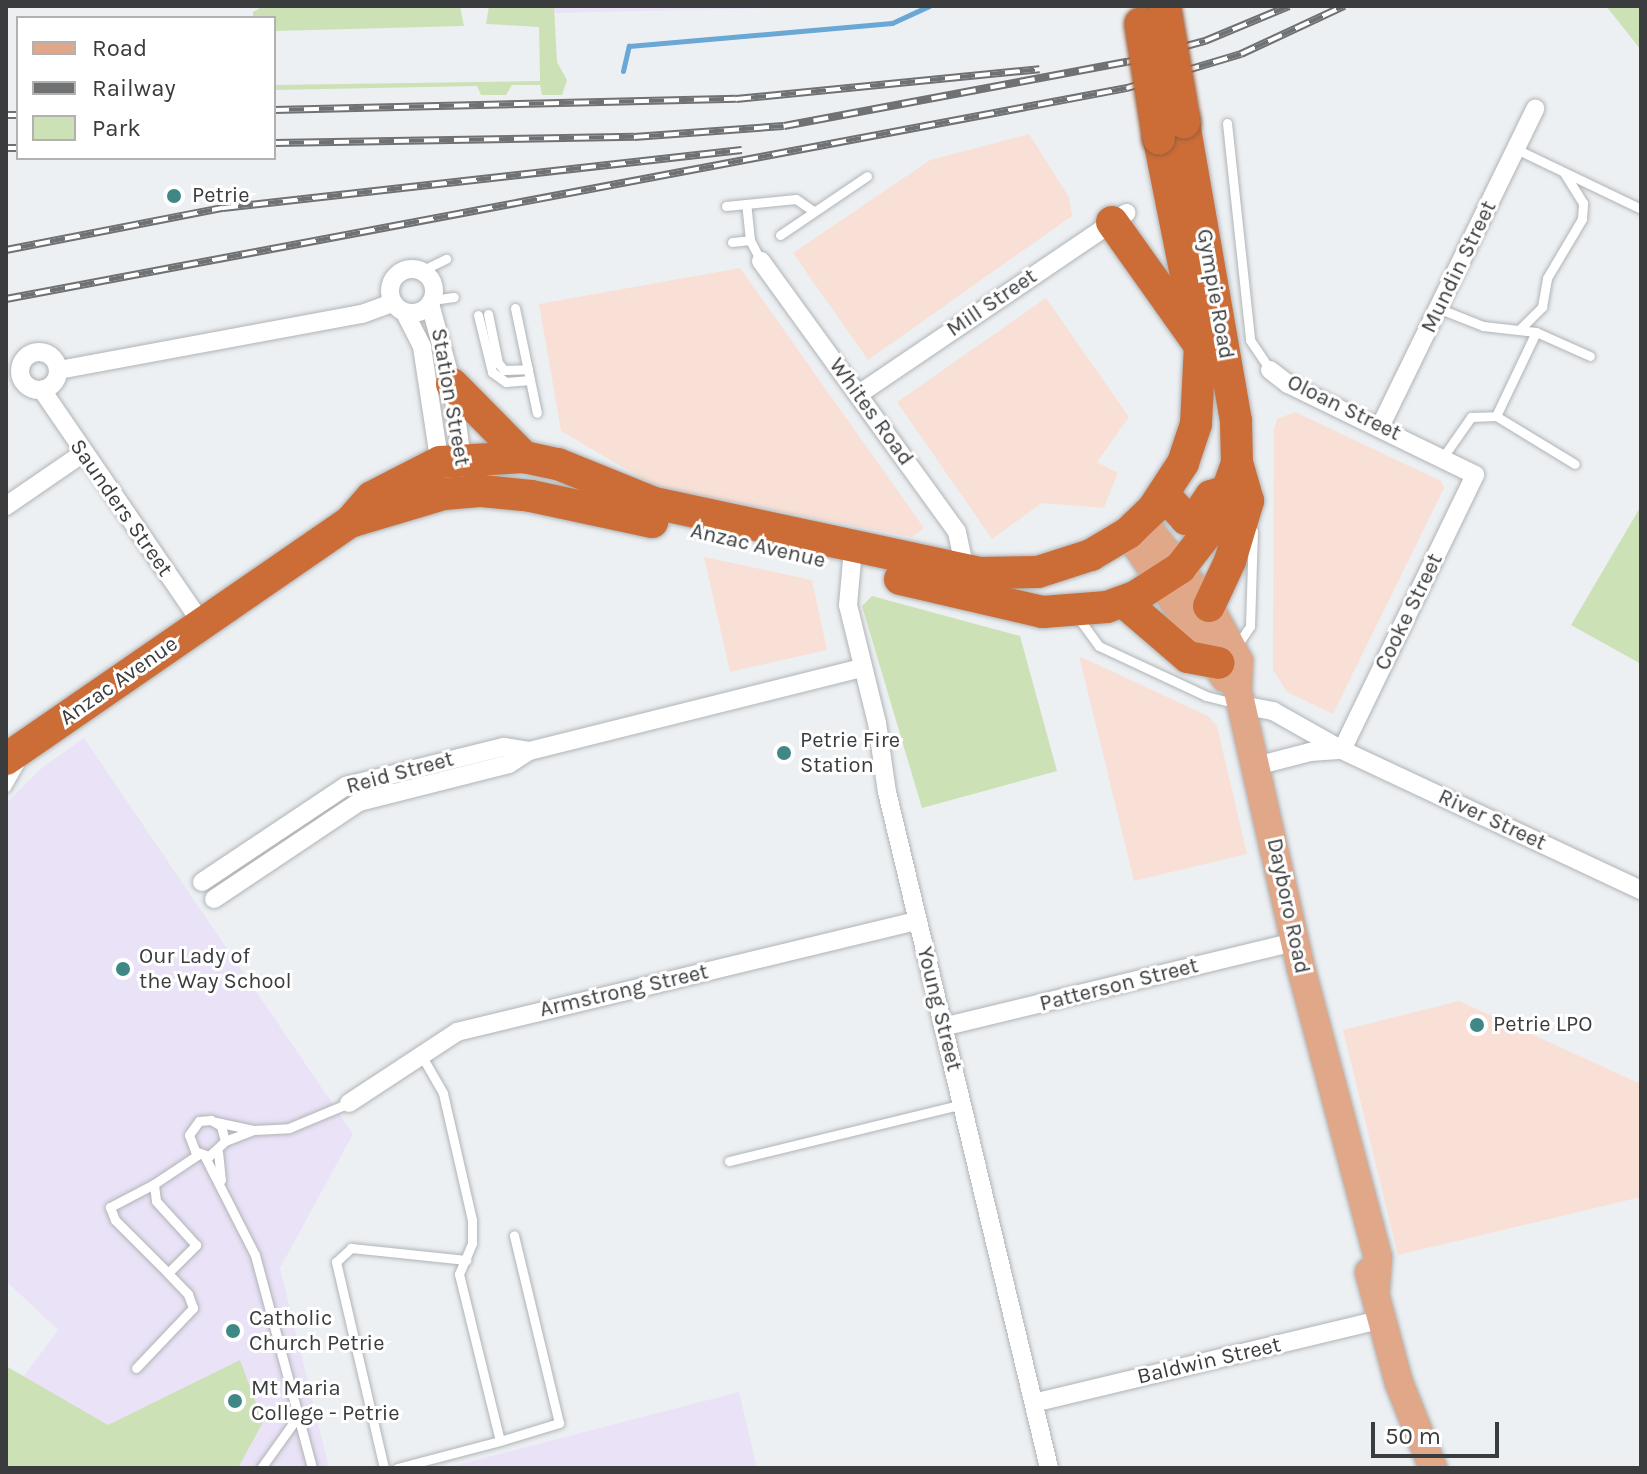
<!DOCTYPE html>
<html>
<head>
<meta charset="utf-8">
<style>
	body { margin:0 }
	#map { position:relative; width:1647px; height:1474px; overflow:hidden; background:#edf0f3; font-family:Karla,sans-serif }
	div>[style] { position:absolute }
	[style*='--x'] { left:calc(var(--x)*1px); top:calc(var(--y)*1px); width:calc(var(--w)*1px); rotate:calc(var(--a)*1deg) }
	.commercial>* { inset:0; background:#f8e0d6 }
	.education>* { inset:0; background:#eae2f7 }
	.green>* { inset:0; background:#cde1b7 }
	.stream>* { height:5px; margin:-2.5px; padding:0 2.5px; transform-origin:2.5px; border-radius:2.5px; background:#69a7d5 }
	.roads { filter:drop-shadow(0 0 2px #b0b4b6) drop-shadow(0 0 2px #b0b4b6) }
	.lane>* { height:9px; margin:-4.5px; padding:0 4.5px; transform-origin:4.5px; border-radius:4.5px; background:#fff }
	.street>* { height:18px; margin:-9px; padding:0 9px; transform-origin:9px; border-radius:9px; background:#fff }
	.street>.ring { margin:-9px; padding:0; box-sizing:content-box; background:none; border:18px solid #fff; border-radius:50% }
	.primary>* { height:28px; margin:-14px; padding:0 14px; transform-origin:14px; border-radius:14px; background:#e0a788 }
	.highway>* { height:32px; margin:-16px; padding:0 16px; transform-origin:16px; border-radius:16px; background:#cc6d38 }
	.rail>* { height:8px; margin-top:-4px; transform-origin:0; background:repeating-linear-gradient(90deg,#fff 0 15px,#6f7173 0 30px); box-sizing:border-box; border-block:2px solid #6f7173 }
	.bridges { filter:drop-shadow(0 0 2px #995c3a) drop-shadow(0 0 2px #995c3a) }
	.highway-bridge>* { height:32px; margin:-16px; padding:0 16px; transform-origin:16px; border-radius:16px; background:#cc6d38 }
	.dots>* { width:22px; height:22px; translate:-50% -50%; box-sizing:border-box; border:4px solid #fff; border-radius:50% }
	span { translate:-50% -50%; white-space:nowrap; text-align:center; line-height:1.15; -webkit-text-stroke:6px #fff; paint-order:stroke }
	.poi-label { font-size:22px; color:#3b3c3d }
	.left { translate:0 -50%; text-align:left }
	.street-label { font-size:22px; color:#3b3c3d }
	.frame { position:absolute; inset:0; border:8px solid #3b3c3d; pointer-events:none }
	.legend { position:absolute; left:16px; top:16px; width:260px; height:144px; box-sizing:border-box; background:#fff; border:2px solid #b1b1b1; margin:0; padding:10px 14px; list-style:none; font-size:24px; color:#3b3c3d }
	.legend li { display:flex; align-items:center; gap:16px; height:40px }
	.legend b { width:40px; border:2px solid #b1b1b1 }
	.scale { position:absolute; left:1371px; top:1422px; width:128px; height:36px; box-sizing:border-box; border:4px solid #3b3c3d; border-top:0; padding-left:10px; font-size:24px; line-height:28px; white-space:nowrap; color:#3b3c3d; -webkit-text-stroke:6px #fff; paint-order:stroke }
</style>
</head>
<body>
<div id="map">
	<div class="commercial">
		<div style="clip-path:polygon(1029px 134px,1069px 197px,1072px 216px,868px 360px,793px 253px,930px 160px)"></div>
		<div style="clip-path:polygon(740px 268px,924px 528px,912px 537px,658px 488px,561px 431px,539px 304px)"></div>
		<div style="clip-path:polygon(1046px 298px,1129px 417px,1097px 462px,1118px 473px,1104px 508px,1042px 503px,992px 539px,897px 402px)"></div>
		<div style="clip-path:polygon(1295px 412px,1441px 481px,1444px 488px,1333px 714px,1287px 692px,1273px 670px,1274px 429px,1277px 419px)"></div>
		<div style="clip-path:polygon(704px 557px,812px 580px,827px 650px,730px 672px)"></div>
		<div style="clip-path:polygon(1079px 656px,1208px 716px,1217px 726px,1247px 854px,1134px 881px)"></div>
		<div style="clip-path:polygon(1459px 1001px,1641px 1084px,1641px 1197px,1398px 1255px,1343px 1030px)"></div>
	</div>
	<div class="education">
		<div style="clip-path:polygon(506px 6px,869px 6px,506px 14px)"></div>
		<div style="clip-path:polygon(84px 738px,353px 1134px,280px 1268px,329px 1468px,46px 1468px,24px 1376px,58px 1330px,6px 1281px,6px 803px,43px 767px)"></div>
		<div style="clip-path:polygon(739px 1392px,757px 1468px,445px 1468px)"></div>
	</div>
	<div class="green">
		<div style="clip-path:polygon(263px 6px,460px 6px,464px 26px,274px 31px,274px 18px,253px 18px,253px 12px)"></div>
		<div style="clip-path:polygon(489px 6px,554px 6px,557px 62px,567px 80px,562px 95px,542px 95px,540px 85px,512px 85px,506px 95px,481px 95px,477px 86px,274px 90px,274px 85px,540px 81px,539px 27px,486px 24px)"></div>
		<div style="clip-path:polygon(1606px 6px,1641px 6px,1641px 50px)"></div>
		<div style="clip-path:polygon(1641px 506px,1641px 664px,1571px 625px)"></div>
		<div style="clip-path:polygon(872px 596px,1020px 636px,1057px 771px,922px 808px,862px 606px)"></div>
		<div style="clip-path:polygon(240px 1360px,263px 1422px,238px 1468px,6px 1468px,6px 1366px,108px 1425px)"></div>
	</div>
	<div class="stream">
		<div style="--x:623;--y:71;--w:26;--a:-77"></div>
		<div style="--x:629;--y:46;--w:264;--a:-5"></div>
		<div style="--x:892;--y:23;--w:41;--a:-24.7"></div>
	</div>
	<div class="roads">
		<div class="lane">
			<div style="--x:1227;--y:123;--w:218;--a:83.9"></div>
			<div style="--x:1250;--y:340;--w:36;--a:56"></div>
			<div style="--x:1516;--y:149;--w:139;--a:25.6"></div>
			<div style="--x:726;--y:206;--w:20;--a:-6"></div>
			<div style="--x:780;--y:235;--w:105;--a:-34.1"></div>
			<div style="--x:732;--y:242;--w:18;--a:-6"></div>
			<div style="--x:761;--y:261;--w:24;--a:-118"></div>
			<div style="--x:750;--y:240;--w:36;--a:-96"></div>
			<div style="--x:746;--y:204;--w:50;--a:-5.7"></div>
			<div style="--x:796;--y:199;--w:21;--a:35"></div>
			<div style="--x:421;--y:271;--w:28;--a:-26"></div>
			<div style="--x:432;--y:300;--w:22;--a:-8"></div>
			<div style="--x:515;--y:308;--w:107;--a:78.2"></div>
			<div style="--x:1440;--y:309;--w:46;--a:21.6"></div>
			<div style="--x:1483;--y:326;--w:53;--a:6.5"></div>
			<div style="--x:1536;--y:332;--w:59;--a:24"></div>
			<div style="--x:488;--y:314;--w:50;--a:78.5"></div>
			<div style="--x:498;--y:363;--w:9;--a:49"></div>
			<div style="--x:504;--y:370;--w:24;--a:-2"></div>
			<div style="--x:478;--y:315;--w:59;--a:76.2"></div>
			<div style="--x:492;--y:372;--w:17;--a:36"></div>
			<div style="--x:506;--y:382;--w:24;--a:-5"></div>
			<div style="--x:1519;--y:330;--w:33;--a:-45"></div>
			<div style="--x:1542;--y:307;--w:29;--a:-80"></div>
			<div style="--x:1547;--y:278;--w:69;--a:-59.3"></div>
			<div style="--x:1582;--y:219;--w:16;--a:-86"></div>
			<div style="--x:1583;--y:203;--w:36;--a:-122"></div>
			<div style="--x:1496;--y:416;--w:92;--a:31.3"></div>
			<div style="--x:1443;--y:457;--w:49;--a:-55"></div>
			<div style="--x:1471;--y:417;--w:25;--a:-2"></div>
			<div style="--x:1496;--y:416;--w:93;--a:-64.5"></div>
			<div style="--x:1077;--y:616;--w:37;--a:54"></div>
			<div style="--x:1099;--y:646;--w:118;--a:25"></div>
			<div style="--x:1206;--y:696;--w:30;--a:14"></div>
			<div style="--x:1236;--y:647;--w:25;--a:-56"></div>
			<div style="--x:1250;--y:626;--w:95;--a:-88.2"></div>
			<div style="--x:6;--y:787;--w:30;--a:-60"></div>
			<div style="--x:216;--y:1122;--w:39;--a:12"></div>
			<div style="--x:254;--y:1130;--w:35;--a:-3"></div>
			<div style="--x:289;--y:1128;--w:65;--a:-22.6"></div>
			<div style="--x:225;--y:1141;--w:16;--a:-105"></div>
			<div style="--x:221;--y:1126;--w:12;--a:-149"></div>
			<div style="--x:211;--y:1120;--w:12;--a:175"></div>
			<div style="--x:199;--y:1121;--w:17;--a:126"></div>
			<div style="--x:189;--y:1135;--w:17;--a:69"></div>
			<div style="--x:195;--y:1151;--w:15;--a:20"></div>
			<div style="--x:209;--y:1156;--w:22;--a:-43"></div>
			<div style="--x:225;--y:1141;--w:31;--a:-21"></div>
			<div style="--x:218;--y:1152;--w:28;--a:84"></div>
			<div style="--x:204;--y:1155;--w:112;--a:63"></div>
			<div style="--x:255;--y:1255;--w:220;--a:75"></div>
			<div style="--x:729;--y:1161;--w:240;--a:-13.7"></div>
			<div style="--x:154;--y:1184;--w:50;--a:152.4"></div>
			<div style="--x:110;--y:1207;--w:14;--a:69"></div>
			<div style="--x:115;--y:1220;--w:75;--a:45"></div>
			<div style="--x:168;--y:1273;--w:40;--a:-45"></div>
			<div style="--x:196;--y:1245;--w:59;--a:-132.3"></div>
			<div style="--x:156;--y:1201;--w:17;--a:-97"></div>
			<div style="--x:154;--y:1184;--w:54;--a:-33.7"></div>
			<div style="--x:136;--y:1368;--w:83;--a:-46.5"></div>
			<div style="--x:193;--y:1308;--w:15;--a:-110"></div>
			<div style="--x:188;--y:1294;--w:29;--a:-134"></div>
			<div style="--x:500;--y:1441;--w:62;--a:-17"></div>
			<div style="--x:559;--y:1423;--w:193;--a:-103.5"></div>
			<div style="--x:261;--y:1468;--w:65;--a:-54.4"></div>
			<div style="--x:384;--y:1468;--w:212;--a:-103.1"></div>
			<div style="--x:336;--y:1262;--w:21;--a:-43"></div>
			<div style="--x:351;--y:1248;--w:116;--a:6"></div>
			<div style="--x:397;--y:1468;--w:106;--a:-14.7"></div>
			<div style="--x:500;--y:1441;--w:172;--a:-103.8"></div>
			<div style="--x:459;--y:1274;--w:34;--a:-67"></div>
			<div style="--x:472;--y:1243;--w:23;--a:-90"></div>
			<div style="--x:472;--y:1220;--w:130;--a:-102.9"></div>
			<div style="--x:443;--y:1093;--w:46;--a:-119.9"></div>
		</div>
		<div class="street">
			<div style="--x:761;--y:261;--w:334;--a:54.1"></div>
			<div style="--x:957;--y:532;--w:40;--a:78"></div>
			<div class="ring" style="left:390px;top:269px;width:26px;height:26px"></div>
			<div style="--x:430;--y:304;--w:83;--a:74.6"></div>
			<div style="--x:452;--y:384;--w:86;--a:82.6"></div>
			<div style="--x:405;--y:313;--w:38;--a:63"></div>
			<div style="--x:422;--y:347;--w:125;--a:81.3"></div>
			<div class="ring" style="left:20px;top:352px;width:20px;height:20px"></div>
			<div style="--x:59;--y:370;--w:308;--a:-10.5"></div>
			<div style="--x:362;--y:314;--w:32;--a:-20"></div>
			<div style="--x:1270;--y:370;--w:23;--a:38"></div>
			<div style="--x:1288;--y:384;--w:208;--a:25.9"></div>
			<div style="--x:1475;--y:475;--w:305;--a:115.8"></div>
			<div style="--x:42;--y:390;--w:283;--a:55.6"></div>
			<div style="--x:859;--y:394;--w:323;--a:-34.1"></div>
			<div style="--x:1381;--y:425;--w:352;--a:-64"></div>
			<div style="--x:6;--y:506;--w:93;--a:-34.5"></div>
			<div style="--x:853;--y:549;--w:56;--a:95.1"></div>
			<div style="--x:848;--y:605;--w:122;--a:76.2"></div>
			<div style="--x:877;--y:723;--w:70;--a:81.8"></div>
			<div style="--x:887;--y:792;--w:695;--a:76.52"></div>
			<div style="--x:1242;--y:705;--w:32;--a:11"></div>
			<div style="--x:1273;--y:711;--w:79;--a:29.5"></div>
			<div style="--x:1342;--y:750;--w:330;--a:25.1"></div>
			<div style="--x:1256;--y:766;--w:56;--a:-14.5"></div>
			<div style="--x:1310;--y:752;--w:32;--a:-4"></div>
			<div style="--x:202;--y:882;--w:173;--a:-33.7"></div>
			<div style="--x:346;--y:786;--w:163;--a:-13.9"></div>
			<div style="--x:504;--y:747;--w:25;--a:9"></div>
			<div style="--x:214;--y:899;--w:174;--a:-33.8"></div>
			<div style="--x:359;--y:802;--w:155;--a:-14.2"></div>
			<div style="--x:509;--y:764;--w:24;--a:-33"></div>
			<div style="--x:529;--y:751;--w:344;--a:-14"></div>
			<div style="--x:943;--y:1027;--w:362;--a:-13.6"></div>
			<div style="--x:349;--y:1103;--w:129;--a:-33.3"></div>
			<div style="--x:457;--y:1032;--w:473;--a:-13.6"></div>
			<div style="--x:1034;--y:1403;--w:360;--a:-13.5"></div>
		</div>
		<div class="primary">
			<div style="--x:1142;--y:520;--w:109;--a:52.1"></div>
			<div style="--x:1209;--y:606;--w:63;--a:61.4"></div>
			<div style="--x:1239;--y:661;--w:30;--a:92"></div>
			<div style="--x:1238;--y:691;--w:284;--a:77.2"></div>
			<div style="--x:1301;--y:968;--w:299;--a:75.1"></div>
			<div style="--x:1378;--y:1257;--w:31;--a:94"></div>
			<div style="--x:1128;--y:533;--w:174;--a:56.2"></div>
			<div style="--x:1369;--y:1272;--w:115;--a:74.9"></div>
			<div style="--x:1399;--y:1383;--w:92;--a:68.2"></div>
		</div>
		<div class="highway">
			<div style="--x:1112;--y:222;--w:148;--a:54.6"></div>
			<div style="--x:452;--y:384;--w:103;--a:45.4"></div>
			<div style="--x:1164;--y:495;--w:33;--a:47"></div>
			<div style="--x:1186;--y:519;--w:13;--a:-18"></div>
			<div style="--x:1198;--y:515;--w:23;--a:-56"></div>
			<div style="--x:1211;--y:496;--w:10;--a:-17"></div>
			<div style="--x:350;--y:522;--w:98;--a:-16.6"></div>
			<div style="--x:444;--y:494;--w:38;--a:-5"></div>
			<div style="--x:482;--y:491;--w:49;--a:5.8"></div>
			<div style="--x:531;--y:496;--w:124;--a:12.1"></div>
			<div style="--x:900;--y:579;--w:147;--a:13"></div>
			<div style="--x:1043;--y:612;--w:64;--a:-4.5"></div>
			<div style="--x:1107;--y:607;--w:30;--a:-20"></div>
			<div style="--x:1135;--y:597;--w:54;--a:-32.8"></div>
			<div style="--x:1180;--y:568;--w:58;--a:-52"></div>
			<div style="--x:1216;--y:522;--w:63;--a:-70.4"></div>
			<div style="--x:1237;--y:463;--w:42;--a:-91.4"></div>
			<div style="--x:1236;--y:421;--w:303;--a:-99.9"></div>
			<div style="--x:1124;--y:602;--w:84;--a:40.7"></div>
			<div style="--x:1188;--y:657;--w:31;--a:11"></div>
			<div style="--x:1209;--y:606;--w:50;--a:-65"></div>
			<div style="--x:1230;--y:561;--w:63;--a:-73.3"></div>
			<div style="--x:1248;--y:501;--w:36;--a:-106"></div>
			<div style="--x:6;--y:759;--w:418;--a:-34.6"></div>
			<div style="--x:350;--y:522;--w:33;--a:-49"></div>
			<div style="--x:372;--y:497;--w:76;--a:-27.2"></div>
			<div style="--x:440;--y:462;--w:84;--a:-3.4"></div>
			<div style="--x:524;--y:457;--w:35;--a:12"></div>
			<div style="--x:558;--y:464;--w:104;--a:22.1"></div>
			<div style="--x:654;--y:503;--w:333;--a:12.1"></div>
			<div style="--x:980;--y:573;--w:58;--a:-1"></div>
			<div style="--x:1038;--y:572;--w:56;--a:-17.8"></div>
			<div style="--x:1091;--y:555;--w:43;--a:-30.7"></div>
			<div style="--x:1128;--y:533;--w:35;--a:-44"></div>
			<div style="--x:1153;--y:509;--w:55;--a:-56.9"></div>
			<div style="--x:1183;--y:463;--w:41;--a:-71.6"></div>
			<div style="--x:1196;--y:424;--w:79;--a:-87.1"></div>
			<div style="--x:1200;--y:345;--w:210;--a:-101.3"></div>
		</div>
	</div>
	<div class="rail">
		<div style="--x:274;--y:110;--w:462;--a:-1.4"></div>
		<div style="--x:736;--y:99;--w:305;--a:-5.6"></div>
		<div style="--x:6;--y:115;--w:12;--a:0"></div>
		<div style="--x:274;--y:143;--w:360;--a:-1"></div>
		<div style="--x:634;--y:137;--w:150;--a:-4.2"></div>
		<div style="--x:784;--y:126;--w:349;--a:-10.6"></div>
		<div style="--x:1127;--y:62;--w:81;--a:-15.1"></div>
		<div style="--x:1205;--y:41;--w:91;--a:-22.6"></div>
		<div style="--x:6;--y:148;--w:12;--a:0"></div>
		<div style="--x:6;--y:250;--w:221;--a:-11"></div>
		<div style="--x:223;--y:208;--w:522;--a:-6.38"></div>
		<div style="--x:6;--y:299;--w:1141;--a:-10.66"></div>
		<div style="--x:1127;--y:88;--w:119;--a:-16.6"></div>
		<div style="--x:1241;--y:54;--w:114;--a:-25"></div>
	</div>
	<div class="bridges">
		<div class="highway-bridge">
			<div style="--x:1165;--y:11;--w:113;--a:80.3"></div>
			<div style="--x:1141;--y:24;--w:116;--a:81.1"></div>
		</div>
	</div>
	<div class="dots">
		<div style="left:174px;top:196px;background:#408886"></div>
		<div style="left:784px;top:753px;background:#408886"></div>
		<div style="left:123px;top:969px;background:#408886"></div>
		<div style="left:1477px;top:1025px;background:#408886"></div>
		<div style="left:233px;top:1331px;background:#408886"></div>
		<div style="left:235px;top:1401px;background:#408886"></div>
	</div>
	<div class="poi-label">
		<span class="left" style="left:192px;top:196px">Petrie</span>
		<span class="left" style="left:800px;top:753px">Petrie Fire<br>Station</span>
		<span class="left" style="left:139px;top:969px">Our Lady of<br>the Way School</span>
		<span class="left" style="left:1493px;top:1025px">Petrie LPO</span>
		<span class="left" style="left:249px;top:1331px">Catholic<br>Church Petrie</span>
		<span class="left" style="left:251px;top:1401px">Mt Maria<br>College - Petrie</span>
	</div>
	<div class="street-label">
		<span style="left:1459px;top:267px;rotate:-64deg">Mundin Street</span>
		<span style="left:1215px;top:294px;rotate:80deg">Gympie Road</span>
		<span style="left:992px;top:303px;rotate:-34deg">Mill Street</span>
		<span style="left:450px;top:397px;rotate:80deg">Station Street</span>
		<span style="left:1344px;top:408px;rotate:26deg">Oloan Street</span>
		<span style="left:871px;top:412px;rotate:54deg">Whites Road</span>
		<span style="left:121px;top:508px;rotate:55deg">Saunders Street</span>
		<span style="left:758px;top:546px;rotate:13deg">Anzac Avenue</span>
		<span style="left:1409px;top:612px;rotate:-64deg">Cooke Street</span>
		<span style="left:119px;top:681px;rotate:-35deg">Anzac Avenue</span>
		<span style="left:400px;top:773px;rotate:-15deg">Reid Street</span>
		<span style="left:1492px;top:820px;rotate:25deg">River Street</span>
		<span style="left:1288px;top:906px;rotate:78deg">Dayboro Road</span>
		<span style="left:1119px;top:985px;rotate:-14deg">Patterson Street</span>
		<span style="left:624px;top:991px;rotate:-13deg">Armstrong Street</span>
		<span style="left:939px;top:1009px;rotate:76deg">Young Street</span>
		<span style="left:1209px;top:1361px;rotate:-13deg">Baldwin Street</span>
	</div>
	<div class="frame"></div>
	<ul class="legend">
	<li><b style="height:10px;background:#e0a788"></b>Road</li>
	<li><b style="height:10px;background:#6f7173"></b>Railway</li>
	<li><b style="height:22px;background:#cde1b7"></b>Park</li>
	</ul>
	<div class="scale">50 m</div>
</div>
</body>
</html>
